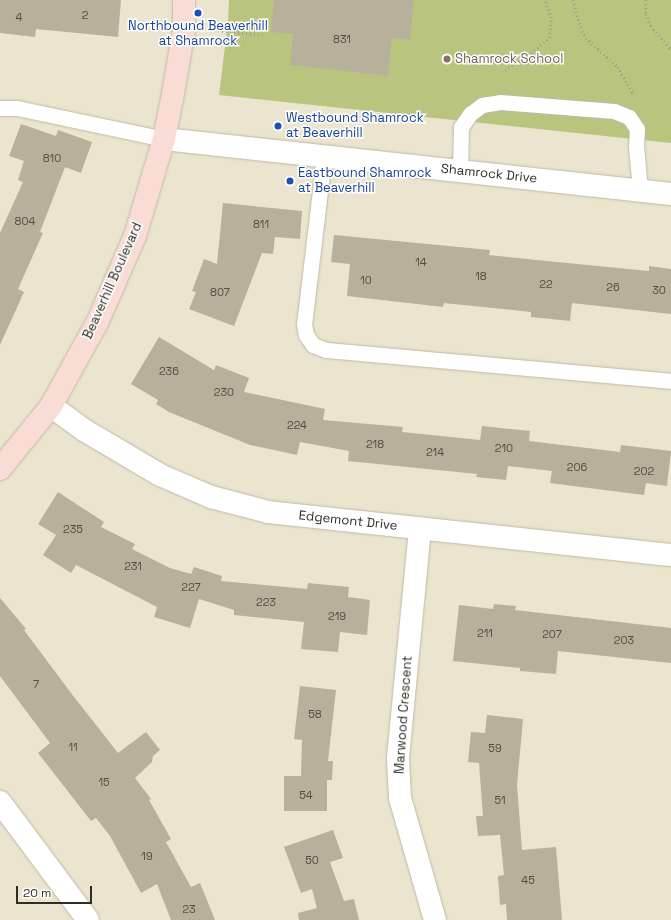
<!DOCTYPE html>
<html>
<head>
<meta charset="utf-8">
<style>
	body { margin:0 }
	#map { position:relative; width:671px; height:920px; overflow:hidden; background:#ebe4cf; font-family:"Space Grotesk",sans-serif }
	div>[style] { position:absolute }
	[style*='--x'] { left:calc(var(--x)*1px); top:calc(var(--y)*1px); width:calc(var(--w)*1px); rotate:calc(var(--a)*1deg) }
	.green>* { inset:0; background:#b9c57f }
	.building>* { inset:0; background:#b7b19c }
	.path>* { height:2.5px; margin-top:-1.25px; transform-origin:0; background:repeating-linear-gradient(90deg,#a19c8c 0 1px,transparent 0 4px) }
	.roads { filter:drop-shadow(0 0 1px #c0b9a4) drop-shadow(0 0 1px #c0b9a4) }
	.lane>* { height:15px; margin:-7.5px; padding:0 7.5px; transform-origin:7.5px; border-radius:7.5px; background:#fff }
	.street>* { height:22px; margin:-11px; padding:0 11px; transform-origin:11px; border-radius:11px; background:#fff }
	.secondary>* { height:22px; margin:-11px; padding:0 11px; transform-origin:11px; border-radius:11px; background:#fadcd6 }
	.dots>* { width:11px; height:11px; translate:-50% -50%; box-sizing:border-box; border:2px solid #fff; border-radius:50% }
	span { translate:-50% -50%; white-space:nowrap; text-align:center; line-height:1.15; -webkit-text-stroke:3px #fff; paint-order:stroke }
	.number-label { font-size:11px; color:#514e42 }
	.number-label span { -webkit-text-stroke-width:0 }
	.transit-label { font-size:13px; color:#164399 }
	.left { translate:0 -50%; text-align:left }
	.education-label { font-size:13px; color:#785e54 }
	.street-label { font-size:13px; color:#2f2d24 }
	.scale { position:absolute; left:16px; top:886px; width:76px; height:18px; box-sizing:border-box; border:2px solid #2f2d24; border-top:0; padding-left:5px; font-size:12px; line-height:14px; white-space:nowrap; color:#2f2d24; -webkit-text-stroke:3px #fff; paint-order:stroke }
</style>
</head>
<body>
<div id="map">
	<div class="green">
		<div style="clip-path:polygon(229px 0,671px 0,671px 143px,219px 95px,228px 22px)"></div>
	</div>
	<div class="building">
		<div style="clip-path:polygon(0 0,121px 0,118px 37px,36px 29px,35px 37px,0 33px)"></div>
		<div style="clip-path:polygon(274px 0,414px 0,410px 40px,392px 38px,388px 76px,290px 65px,293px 34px,271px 32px)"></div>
		<div style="clip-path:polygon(21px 124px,56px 136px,58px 130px,92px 142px,81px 173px,65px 167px,40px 232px,43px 233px,18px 289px,24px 292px,0 345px,0 233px,23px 182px,18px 180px,24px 161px,9px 156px)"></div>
		<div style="clip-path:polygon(223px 203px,302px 211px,300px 239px,275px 237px,273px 254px,262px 253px,234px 326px,189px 309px,196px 292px,192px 291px,204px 259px,217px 264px)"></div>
		<div style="clip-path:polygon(334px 235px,490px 250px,489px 255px,536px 260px,649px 271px,649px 266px,671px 269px,671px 314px,572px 303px,570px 321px,531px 317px,531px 312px,444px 303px,443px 307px,347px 296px,350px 264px,331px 262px)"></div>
		<div style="clip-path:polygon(159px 337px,214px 370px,216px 365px,249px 378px,244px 392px,325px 409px,323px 420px,403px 427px,402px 432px,480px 440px,482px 426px,530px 431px,529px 441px,620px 452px,621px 445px,671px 451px,667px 486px,646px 483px,644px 495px,550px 483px,552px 471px,508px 466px,506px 480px,476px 477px,477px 474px,348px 461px,349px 451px,300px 442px,297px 455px,250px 445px,169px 412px,156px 404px,158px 400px,131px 384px)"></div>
		<div style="clip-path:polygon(58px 492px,104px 522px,101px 527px,135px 544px,132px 549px,170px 568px,191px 574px,194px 567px,222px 576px,221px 581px,307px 589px,308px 583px,349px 587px,348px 597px,370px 600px,367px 635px,340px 632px,338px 652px,301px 649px,304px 622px,234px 615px,234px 610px,199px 599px,190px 628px,154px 617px,157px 607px,76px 565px,71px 573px,43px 555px,56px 535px,38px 524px)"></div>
		<div style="clip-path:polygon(0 598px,26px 629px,24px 630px,71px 693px,118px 753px,146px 732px,160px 750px,153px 756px,152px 762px,135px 778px,151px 799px,149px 800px,171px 839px,166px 842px,191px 887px,200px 883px,215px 920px,171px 920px,157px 884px,141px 893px,110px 836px,96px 818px,91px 821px,38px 753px,50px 743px,0 676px)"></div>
		<div style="clip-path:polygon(494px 604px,516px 606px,515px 610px,671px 628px,671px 663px,558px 651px,556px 674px,520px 671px,520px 668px,453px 661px,459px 605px,493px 609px)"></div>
		<div style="clip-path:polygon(300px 686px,336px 690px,328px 761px,333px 761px,332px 780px,327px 780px,327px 811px,284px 811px,284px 776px,301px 776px,302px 740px,294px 739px)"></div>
		<div style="clip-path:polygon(487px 715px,523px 719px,517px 785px,522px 850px,556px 847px,562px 920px,507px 920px,506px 904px,500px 905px,498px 876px,504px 875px,500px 835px,478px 836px,476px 816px,483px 816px,479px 763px,468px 762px,471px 732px,485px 733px)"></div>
		<div style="clip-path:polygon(333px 830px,343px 858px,330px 862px,344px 901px,354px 899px,359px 920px,299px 920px,298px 913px,317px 908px,312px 889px,301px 893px,284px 847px)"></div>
	</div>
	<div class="path">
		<div style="--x:573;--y:0;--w:32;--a:74"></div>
		<div style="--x:582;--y:31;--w:8;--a:60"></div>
		<div style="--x:586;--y:38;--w:43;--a:42.2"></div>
		<div style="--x:618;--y:67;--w:30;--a:60"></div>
		<div style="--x:633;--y:93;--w:4;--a:104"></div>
		<div style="--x:646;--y:0;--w:14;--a:90"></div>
		<div style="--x:646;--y:14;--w:13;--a:67"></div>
		<div style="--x:651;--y:26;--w:31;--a:50"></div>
		<div style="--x:218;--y:30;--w:45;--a:6.3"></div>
		<div style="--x:505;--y:70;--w:31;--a:-33"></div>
		<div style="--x:531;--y:53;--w:23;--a:-40"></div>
		<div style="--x:549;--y:38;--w:20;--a:-84"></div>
		<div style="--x:551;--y:18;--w:19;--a:-108"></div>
	</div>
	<div class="roads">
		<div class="lane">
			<div style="--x:0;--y:108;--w:17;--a:0"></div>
			<div style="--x:17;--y:108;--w:150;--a:11.9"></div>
			<div style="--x:324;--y:157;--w:168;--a:96.8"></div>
			<div style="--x:304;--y:324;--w:11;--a:80"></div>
			<div style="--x:306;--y:335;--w:12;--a:55"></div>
			<div style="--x:313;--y:345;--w:14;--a:21"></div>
			<div style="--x:326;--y:350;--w:346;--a:5.1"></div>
			<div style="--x:460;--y:171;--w:44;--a:-88.7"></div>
			<div style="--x:461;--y:127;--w:16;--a:-55"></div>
			<div style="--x:470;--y:114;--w:15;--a:-37"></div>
			<div style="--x:482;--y:105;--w:18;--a:-9"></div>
			<div style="--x:500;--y:102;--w:114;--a:4.5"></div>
			<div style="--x:614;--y:111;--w:16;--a:22"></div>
			<div style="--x:629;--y:117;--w:14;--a:56"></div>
			<div style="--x:637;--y:129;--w:17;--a:93"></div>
			<div style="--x:636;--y:146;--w:44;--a:84.8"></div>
		</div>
		<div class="street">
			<div style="--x:164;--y:139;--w:510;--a:6.19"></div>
			<div style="--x:51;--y:406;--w:41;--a:36"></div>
			<div style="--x:84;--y:430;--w:88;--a:30.6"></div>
			<div style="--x:160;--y:475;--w:56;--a:23.3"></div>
			<div style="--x:211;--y:497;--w:59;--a:14.7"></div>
			<div style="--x:268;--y:512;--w:405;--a:6.1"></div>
			<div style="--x:420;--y:529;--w:231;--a:95.5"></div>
			<div style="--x:398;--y:759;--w:39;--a:87"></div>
			<div style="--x:400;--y:798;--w:127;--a:74"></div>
			<div style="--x:0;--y:802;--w:147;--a:53.3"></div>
		</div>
		<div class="secondary">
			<div style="--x:0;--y:469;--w:81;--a:-51"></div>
			<div style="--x:51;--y:406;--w:97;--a:-61.1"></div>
			<div style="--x:98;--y:321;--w:93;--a:-66.5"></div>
			<div style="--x:135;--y:236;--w:101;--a:-73.4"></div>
			<div style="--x:164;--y:139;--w:46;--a:-78.7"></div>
			<div style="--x:173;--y:94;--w:66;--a:-80.4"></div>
			<div style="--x:184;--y:29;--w:29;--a:-90"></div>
		</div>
	</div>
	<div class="dots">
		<div style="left:198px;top:13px;background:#1a4fb4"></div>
		<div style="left:447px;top:59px;background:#8d6e63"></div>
		<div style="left:278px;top:126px;background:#1a4fb4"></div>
		<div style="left:290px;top:181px;background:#1a4fb4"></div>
	</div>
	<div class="number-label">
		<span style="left:85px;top:15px">2</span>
		<span style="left:19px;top:17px">4</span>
		<span style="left:342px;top:39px">831</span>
		<span style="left:52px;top:158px">810</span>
		<span style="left:25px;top:221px">804</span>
		<span style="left:261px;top:224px">811</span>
		<span style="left:421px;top:262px">14</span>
		<span style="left:481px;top:276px">18</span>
		<span style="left:366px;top:280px">10</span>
		<span style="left:546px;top:284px">22</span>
		<span style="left:613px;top:287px">26</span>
		<span style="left:659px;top:290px">30</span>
		<span style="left:220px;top:292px">807</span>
		<span style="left:169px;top:371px">236</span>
		<span style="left:224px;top:392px">230</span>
		<span style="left:297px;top:425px">224</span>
		<span style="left:375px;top:444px">218</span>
		<span style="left:504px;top:448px">210</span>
		<span style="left:435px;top:452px">214</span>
		<span style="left:577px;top:467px">206</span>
		<span style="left:644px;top:471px">202</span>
		<span style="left:73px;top:529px">235</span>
		<span style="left:133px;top:566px">231</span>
		<span style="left:191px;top:587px">227</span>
		<span style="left:266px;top:602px">223</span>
		<span style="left:337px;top:616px">219</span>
		<span style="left:485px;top:633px">211</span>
		<span style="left:552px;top:634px">207</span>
		<span style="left:624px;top:640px">203</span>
		<span style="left:36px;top:684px">7</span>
		<span style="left:315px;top:714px">58</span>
		<span style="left:73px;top:747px">11</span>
		<span style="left:495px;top:748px">59</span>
		<span style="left:104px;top:782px">15</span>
		<span style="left:306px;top:795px">54</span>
		<span style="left:500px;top:800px">51</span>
		<span style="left:147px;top:856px">19</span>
		<span style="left:312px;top:860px">50</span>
		<span style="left:528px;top:880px">45</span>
		<span style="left:189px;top:909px">23</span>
	</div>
	<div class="transit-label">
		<span style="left:198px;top:34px">Northbound Beaverhill<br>at Shamrock</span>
		<span class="left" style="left:286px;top:126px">Westbound Shamrock<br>at Beaverhill</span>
		<span class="left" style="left:298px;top:181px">Eastbound Shamrock<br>at Beaverhill</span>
	</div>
	<div class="education-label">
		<span class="left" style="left:455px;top:59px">Shamrock School</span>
	</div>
	<div class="street-label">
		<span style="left:489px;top:174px;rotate:6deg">Shamrock Drive</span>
		<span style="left:113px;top:281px;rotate:-66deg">Beaverhill Boulevard</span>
		<span style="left:348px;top:521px;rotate:6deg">Edgemont Drive</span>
		<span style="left:404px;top:715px;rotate:-86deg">Marwood Crescent</span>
	</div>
	<div class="scale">20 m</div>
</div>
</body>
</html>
